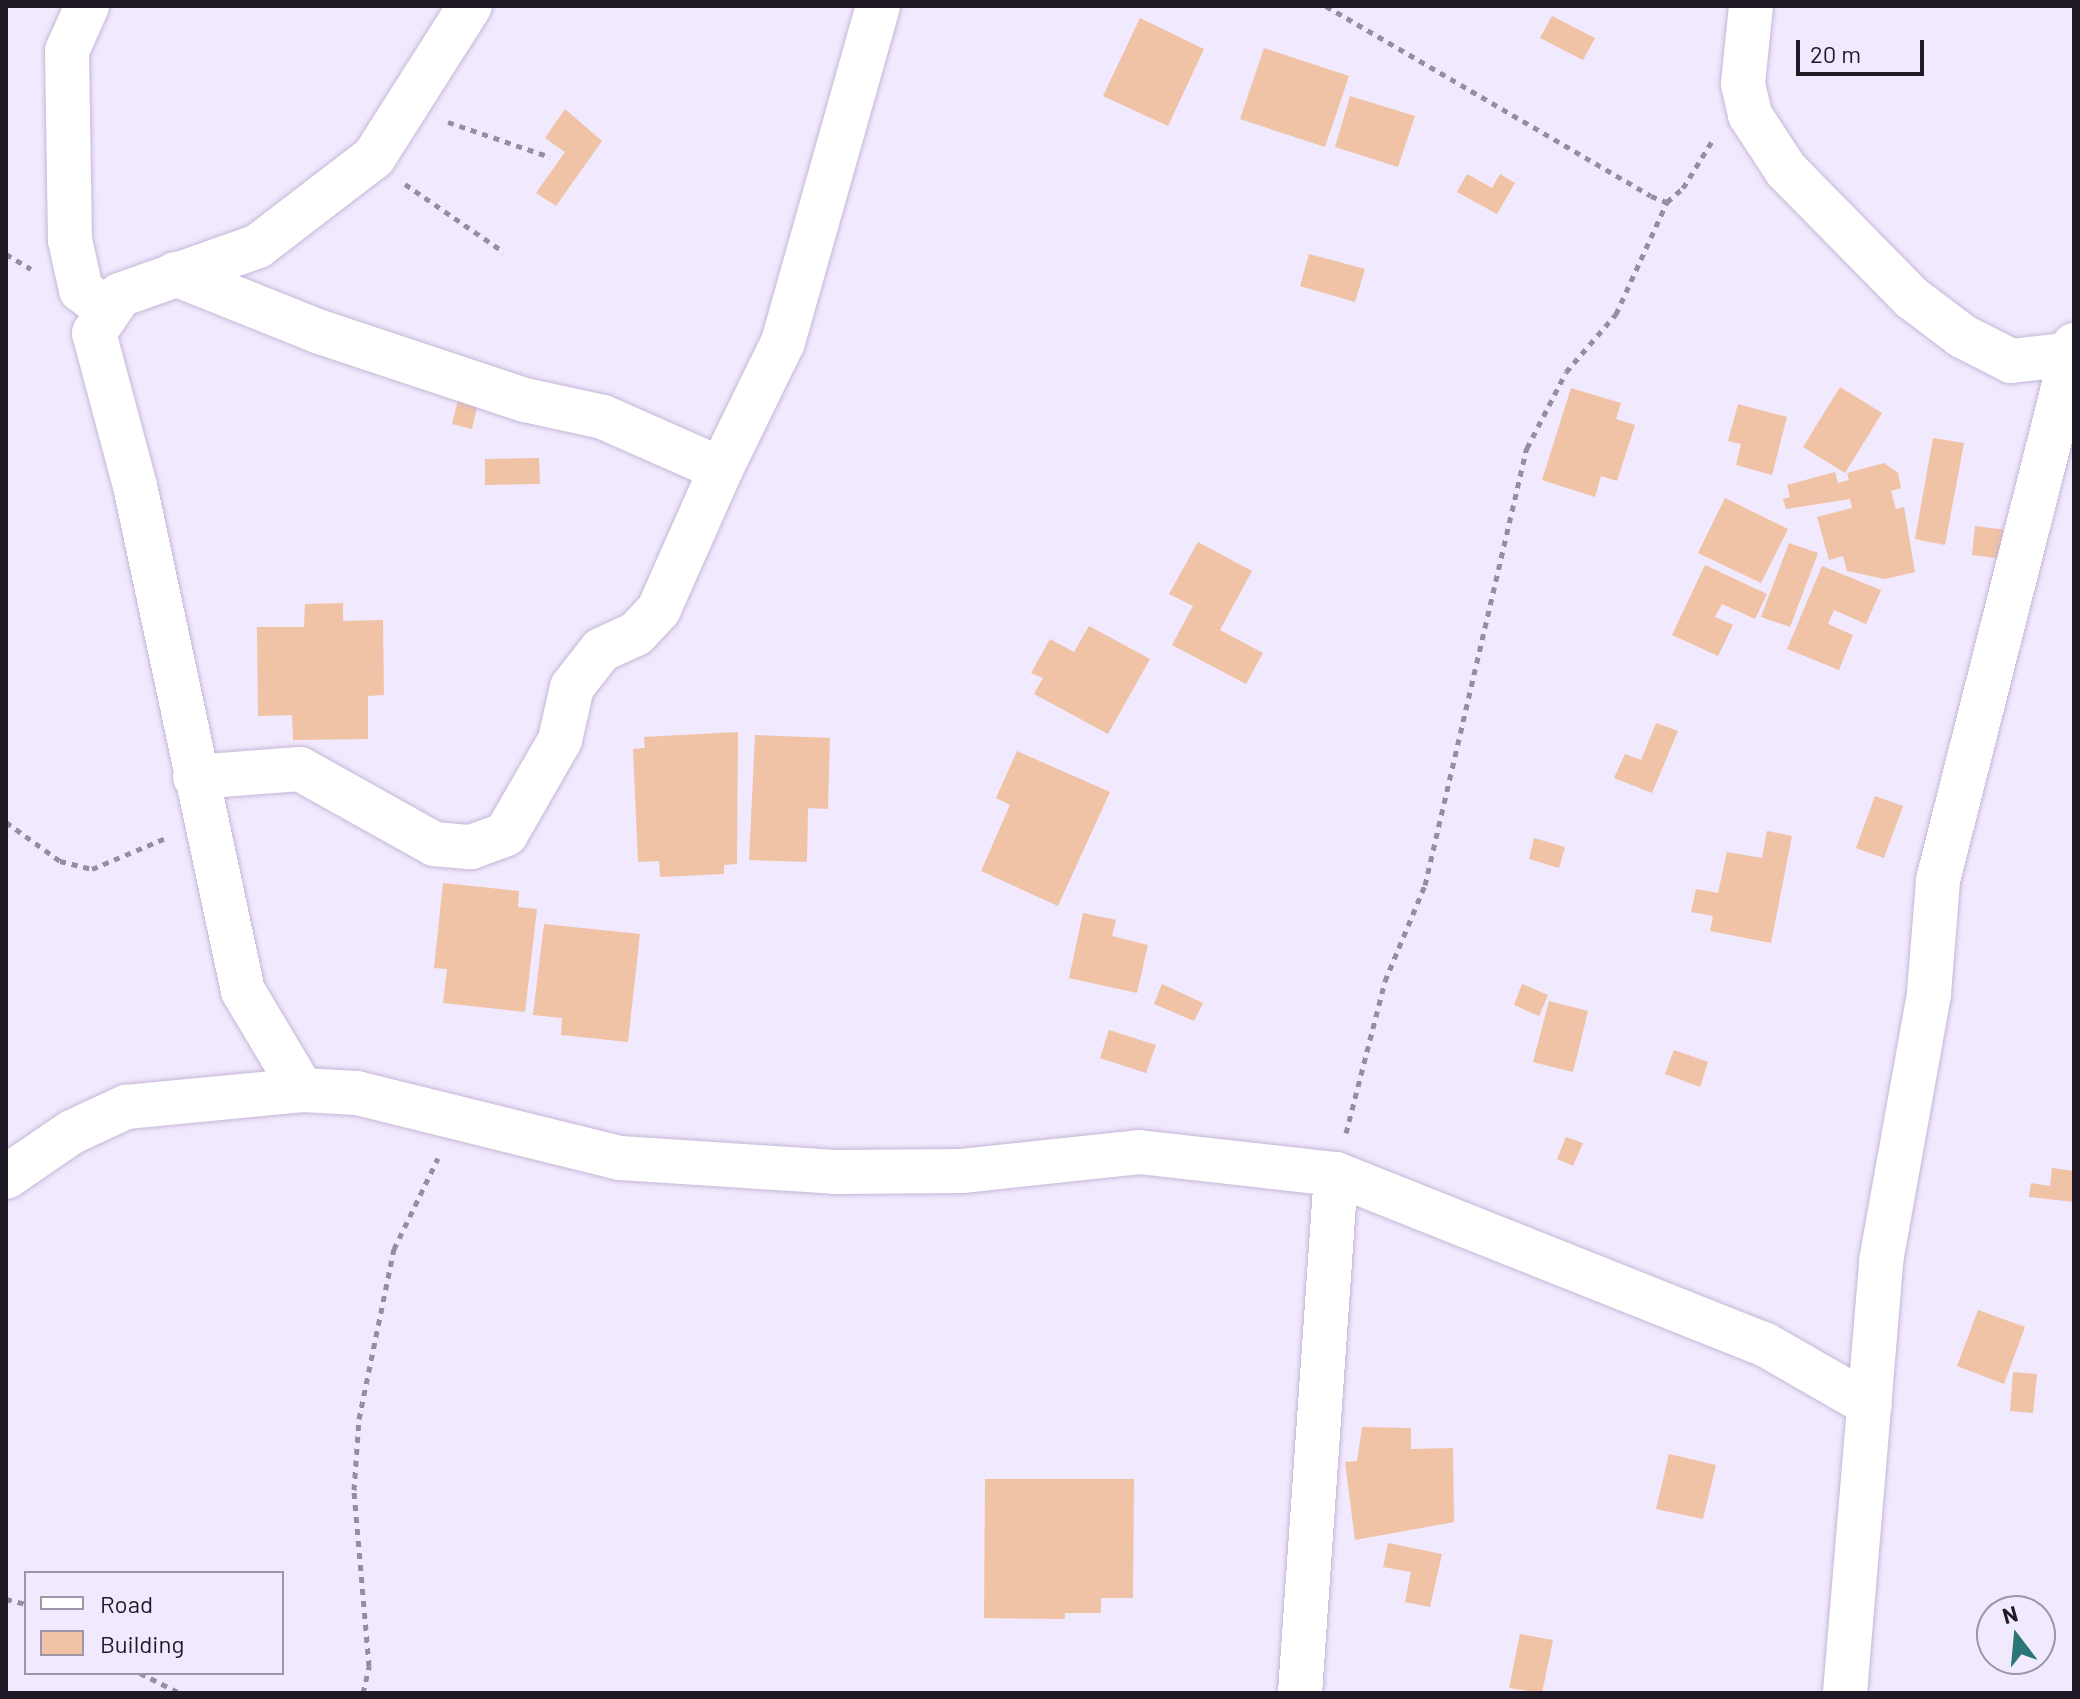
<!DOCTYPE html>
<html>
<head>
<meta charset="utf-8">
<style>
	body { margin:0 }
	#map { position:relative; width:2080px; height:1699px; overflow:hidden; background:#f1e9fd; font-family:Barlow,sans-serif }
	div>[style] { position:absolute }
	[style*='--x'] { left:calc(var(--x)*1px); top:calc(var(--y)*1px); width:calc(var(--w)*1px); rotate:calc(var(--a)*1deg) }
	.building>* { inset:0; background:#f0c2a6 }
	.path>* { height:5px; margin-top:-2.5px; transform-origin:0; background:repeating-linear-gradient(90deg,#958e9e 0 6px,transparent 0 12px) }
	.roads { filter:drop-shadow(0 0 2px #c5b7d7) drop-shadow(0 0 2px #c5b7d7) }
	.minor>* { height:44px; margin:-22px; padding:0 22px; transform-origin:22px; border-radius:22px; background:#fff }
	span { translate:-50% -50%; white-space:nowrap; text-align:center; line-height:1.15; -webkit-text-stroke:6px #f1e9fd; paint-order:stroke }
	.frame { position:absolute; inset:0; border:8px solid #1f1a25; pointer-events:none }
	.legend { position:absolute; left:24px; top:1571px; width:260px; height:104px; box-sizing:border-box; background:#f1e9fd; border:2px solid #9d96a7; margin:0; padding:10px 14px; list-style:none; font-size:24px; color:#1f1a25 }
	.legend li { display:flex; align-items:center; gap:16px; height:40px }
	.legend b { width:40px; border:2px solid #9d96a7 }
	.north { position:absolute; left:1976px; top:1595px; width:80px; height:80px; box-sizing:border-box; background:#f1e9fd; border:2px solid #9d96a7; border-radius:50%; rotate:344deg; font-size:22px; font-weight:700; line-height:32px; text-align:center; color:#1f1a25 }
	.north::after { content:''; display:block; margin:auto; width:28px; height:36px; background:#2b7577; clip-path:polygon(50% 0,100% 100%,50% 72%,0 100%) }
	.scale { position:absolute; left:1796px; top:40px; width:128px; height:36px; box-sizing:border-box; border:4px solid #1f1a25; border-top:0; padding-left:10px; font-size:24px; line-height:28px; white-space:nowrap; color:#1f1a25; -webkit-text-stroke:6px #f1e9fd; paint-order:stroke }
</style>
</head>
<body>
<div id="map">
	<div class="building">
		<div style="clip-path:polygon(1552px 16px,1595px 38px,1583px 60px,1540px 38px)"></div>
		<div style="clip-path:polygon(1140px 18px,1204px 49px,1168px 126px,1103px 96px)"></div>
		<div style="clip-path:polygon(1264px 48px,1349px 76px,1325px 147px,1240px 119px)"></div>
		<div style="clip-path:polygon(1350px 96px,1415px 116px,1398px 167px,1335px 147px)"></div>
		<div style="clip-path:polygon(565px 109px,602px 141px,556px 206px,536px 193px,565px 152px,545px 138px)"></div>
		<div style="clip-path:polygon(1467px 174px,1492px 188px,1500px 174px,1515px 183px,1497px 214px,1457px 192px)"></div>
		<div style="clip-path:polygon(1309px 254px,1365px 269px,1355px 302px,1300px 286px)"></div>
		<div style="clip-path:polygon(462px 384px,481px 389px,472px 429px,452px 424px)"></div>
		<div style="clip-path:polygon(1840px 387px,1882px 413px,1845px 473px,1803px 447px)"></div>
		<div style="clip-path:polygon(1571px 388px,1621px 403px,1616px 419px,1635px 425px,1617px 481px,1601px 476px,1595px 497px,1542px 480px)"></div>
		<div style="clip-path:polygon(1738px 404px,1787px 417px,1772px 475px,1736px 465px,1741px 444px,1728px 441px)"></div>
		<div style="clip-path:polygon(1933px 438px,1964px 443px,1945px 545px,1915px 539px)"></div>
		<div style="clip-path:polygon(539px 458px,540px 484px,485px 485px,485px 459px)"></div>
		<div style="clip-path:polygon(1884px 463px,1898px 473px,1901px 488px,1891px 491px,1896px 509px,1904px 507px,1915px 572px,1885px 579px,1847px 571px,1843px 556px,1829px 560px,1817px 517px,1852px 508px,1850px 499px,1786px 509px,1783px 499px,1790px 497px,1787px 485px,1835px 472px,1838px 483px,1849px 480px,1847px 473px)"></div>
		<div style="clip-path:polygon(1725px 498px,1788px 529px,1761px 583px,1698px 553px)"></div>
		<div style="clip-path:polygon(1975px 526px,2007px 530px,2003px 559px,1972px 555px)"></div>
		<div style="clip-path:polygon(1198px 542px,1252px 571px,1220px 630px,1263px 653px,1246px 684px,1172px 645px,1193px 606px,1169px 594px)"></div>
		<div style="clip-path:polygon(1789px 543px,1818px 553px,1790px 627px,1761px 617px)"></div>
		<div style="clip-path:polygon(1705px 565px,1767px 594px,1755px 619px,1722px 604px,1715px 617px,1733px 625px,1718px 656px,1672px 635px)"></div>
		<div style="clip-path:polygon(1822px 566px,1881px 590px,1866px 624px,1834px 610px,1828px 624px,1853px 635px,1839px 670px,1787px 649px)"></div>
		<div style="clip-path:polygon(343px 603px,343px 621px,383px 620px,384px 695px,368px 696px,368px 739px,293px 740px,292px 715px,258px 716px,257px 627px,304px 627px,305px 604px)"></div>
		<div style="clip-path:polygon(1089px 626px,1150px 659px,1108px 734px,1034px 694px,1043px 678px,1031px 673px,1050px 639px,1074px 652px)"></div>
		<div style="clip-path:polygon(1656px 723px,1678px 731px,1652px 793px,1614px 778px,1625px 754px,1641px 760px)"></div>
		<div style="clip-path:polygon(738px 732px,737px 864px,724px 865px,724px 874px,660px 877px,659px 861px,638px 862px,633px 749px,645px 748px,644px 737px)"></div>
		<div style="clip-path:polygon(755px 735px,830px 738px,828px 809px,808px 808px,807px 862px,749px 860px)"></div>
		<div style="clip-path:polygon(1017px 751px,1110px 792px,1058px 906px,981px 871px,1010px 805px,996px 798px)"></div>
		<div style="clip-path:polygon(1875px 796px,1903px 806px,1884px 858px,1856px 848px)"></div>
		<div style="clip-path:polygon(1767px 831px,1792px 836px,1771px 943px,1710px 931px,1713px 916px,1691px 912px,1696px 889px,1718px 893px,1727px 852px,1762px 858px)"></div>
		<div style="clip-path:polygon(1534px 838px,1565px 847px,1559px 868px,1529px 859px)"></div>
		<div style="clip-path:polygon(443px 883px,519px 891px,518px 907px,537px 909px,525px 1012px,443px 1003px,447px 969px,434px 968px)"></div>
		<div style="clip-path:polygon(1083px 913px,1116px 920px,1112px 936px,1148px 945px,1137px 993px,1069px 978px)"></div>
		<div style="clip-path:polygon(544px 924px,640px 934px,628px 1042px,561px 1035px,562px 1018px,533px 1015px)"></div>
		<div style="clip-path:polygon(1162px 984px,1203px 1003px,1194px 1021px,1154px 1004px)"></div>
		<div style="clip-path:polygon(1522px 984px,1548px 995px,1539px 1016px,1514px 1005px)"></div>
		<div style="clip-path:polygon(1549px 1001px,1588px 1011px,1573px 1072px,1533px 1062px)"></div>
		<div style="clip-path:polygon(1109px 1030px,1156px 1045px,1146px 1073px,1100px 1058px)"></div>
		<div style="clip-path:polygon(1674px 1050px,1708px 1062px,1700px 1087px,1665px 1074px)"></div>
		<div style="clip-path:polygon(1566px 1137px,1583px 1143px,1573px 1166px,1557px 1159px)"></div>
		<div style="clip-path:polygon(2052px 1168px,2074px 1171px,2074px 1202px,2029px 1197px,2031px 1183px,2050px 1186px)"></div>
		<div style="clip-path:polygon(1978px 1310px,2025px 1327px,2004px 1384px,1957px 1366px)"></div>
		<div style="clip-path:polygon(2013px 1372px,2037px 1374px,2033px 1413px,2010px 1411px)"></div>
		<div style="clip-path:polygon(1362px 1427px,1411px 1428px,1411px 1449px,1453px 1448px,1454px 1522px,1355px 1540px,1345px 1462px,1357px 1461px)"></div>
		<div style="clip-path:polygon(1669px 1454px,1716px 1465px,1703px 1519px,1656px 1509px)"></div>
		<div style="clip-path:polygon(985px 1479px,1134px 1479px,1133px 1598px,1101px 1598px,1101px 1613px,1065px 1613px,1065px 1619px,984px 1618px)"></div>
		<div style="clip-path:polygon(1388px 1543px,1442px 1554px,1430px 1607px,1405px 1602px,1411px 1572px,1383px 1567px)"></div>
		<div style="clip-path:polygon(1520px 1634px,1553px 1640px,1542px 1693px,1509px 1688px)"></div>
	</div>
	<div class="path">
		<div style="--x:1326;--y:6;--w:376;--a:30.3"></div>
		<div style="--x:1651;--y:196;--w:17;--a:21"></div>
		<div style="--x:1667;--y:202;--w:21;--a:-41"></div>
		<div style="--x:1683;--y:188;--w:59;--a:-58.2"></div>
		<div style="--x:448;--y:122;--w:108;--a:18.9"></div>
		<div style="--x:405;--y:184;--w:120;--a:34.5"></div>
		<div style="--x:6;--y:254;--w:29;--a:31"></div>
		<div style="--x:6;--y:822;--w:67;--a:35.8"></div>
		<div style="--x:60;--y:861;--w:33;--a:14"></div>
		<div style="--x:92;--y:869;--w:82;--a:-22.8"></div>
		<div style="--x:1346;--y:1133;--w:157;--a:-75.6"></div>
		<div style="--x:1385;--y:981;--w:104;--a:-67.4"></div>
		<div style="--x:1425;--y:885;--w:449;--a:-76.9"></div>
		<div style="--x:1527;--y:448;--w:85;--a:-62.8"></div>
		<div style="--x:1566;--y:372;--w:77;--a:-49.2"></div>
		<div style="--x:1616;--y:314;--w:123;--a:-65.5"></div>
		<div style="--x:6;--y:1599;--w:21;--a:14"></div>
		<div style="--x:140;--y:1673;--w:45;--a:26.6"></div>
		<div style="--x:363;--y:1693;--w:28;--a:-77"></div>
		<div style="--x:369;--y:1666;--w:177;--a:-94.9"></div>
		<div style="--x:354;--y:1490;--w:71;--a:-86"></div>
		<div style="--x:359;--y:1419;--w:174;--a:-78.4"></div>
		<div style="--x:394;--y:1249;--w:101;--a:-64.2"></div>
	</div>
	<div class="roads">
		<div class="minor">
			<div style="--x:87;--y:6;--w:49;--a:114"></div>
			<div style="--x:67;--y:51;--w:189;--a:89.1"></div>
			<div style="--x:70;--y:240;--w:51;--a:77.6"></div>
			<div style="--x:81;--y:290;--w:31;--a:37"></div>
			<div style="--x:1751;--y:6;--w:78;--a:95.9"></div>
			<div style="--x:1743;--y:84;--w:32;--a:77"></div>
			<div style="--x:1750;--y:115;--w:66;--a:56.8"></div>
			<div style="--x:1786;--y:170;--w:180;--a:45.5"></div>
			<div style="--x:1912;--y:298;--w:63;--a:37.2"></div>
			<div style="--x:1962;--y:336;--w:55;--a:27"></div>
			<div style="--x:2011;--y:361;--w:61;--a:-6.5"></div>
			<div style="--x:175;--y:274;--w:156;--a:21.8"></div>
			<div style="--x:320;--y:332;--w:216;--a:18.4"></div>
			<div style="--x:525;--y:400;--w:80;--a:12.3"></div>
			<div style="--x:603;--y:417;--w:129;--a:23.8"></div>
			<div style="--x:721;--y:469;--w:141;--a:-64"></div>
			<div style="--x:783;--y:342;--w:349;--a:-74.2"></div>
			<div style="--x:195;--y:777;--w:105;--a:-4.4"></div>
			<div style="--x:300;--y:769;--w:154;--a:29.2"></div>
			<div style="--x:434;--y:844;--w:37;--a:5"></div>
			<div style="--x:471;--y:847;--w:37;--a:-20"></div>
			<div style="--x:506;--y:834;--w:108;--a:-60.1"></div>
			<div style="--x:560;--y:740;--w:54;--a:-77.2"></div>
			<div style="--x:572;--y:687;--w:47;--a:-51.9"></div>
			<div style="--x:601;--y:650;--w:38;--a:-25"></div>
			<div style="--x:636;--y:634;--w:34;--a:-47"></div>
			<div style="--x:659;--y:609;--w:153;--a:-66.1"></div>
			<div style="--x:302;--y:1090;--w:115;--a:-120.8"></div>
			<div style="--x:243;--y:991;--w:516;--a:-102.07"></div>
			<div style="--x:135;--y:486;--w:158;--a:-105"></div>
			<div style="--x:94;--y:333;--w:46;--a:-55.6"></div>
			<div style="--x:120;--y:295;--w:146;--a:-19.5"></div>
			<div style="--x:258;--y:246;--w:146;--a:-37.5"></div>
			<div style="--x:374;--y:157;--w:179;--a:-57.6"></div>
			<div style="--x:6;--y:1177;--w:80;--a:-34.3"></div>
			<div style="--x:72;--y:1132;--w:60;--a:-24.8"></div>
			<div style="--x:126;--y:1107;--w:177;--a:-5.5"></div>
			<div style="--x:302;--y:1090;--w:55;--a:3.1"></div>
			<div style="--x:357;--y:1093;--w:271;--a:13.9"></div>
			<div style="--x:620;--y:1158;--w:215;--a:3.7"></div>
			<div style="--x:835;--y:1172;--w:127;--a:-0.5"></div>
			<div style="--x:962;--y:1171;--w:178;--a:-6.1"></div>
			<div style="--x:1139;--y:1152;--w:198;--a:6.4"></div>
			<div style="--x:1336;--y:1174;--w:461;--a:21.7"></div>
			<div style="--x:1764;--y:1344;--w:122;--a:29.9"></div>
			<div style="--x:1300;--y:1693;--w:520;--a:-86.03"></div>
			<div style="--x:1845;--y:1693;--w:433;--a:-85.2"></div>
			<div style="--x:1881;--y:1261;--w:272;--a:-79.8"></div>
			<div style="--x:1929;--y:993;--w:113;--a:-85.4"></div>
			<div style="--x:1938;--y:880;--w:552;--a:-75.74"></div>
		</div>
	</div>
	<div class="frame"></div>
	<ul class="legend">
	<li><b style="height:10px;background:#fff"></b>Road</li>
	<li><b style="height:22px;background:#f0c2a6"></b>Building</li>
	</ul>
	<div class="north">N</div>
	<div class="scale">20 m</div>
</div>
</body>
</html>
